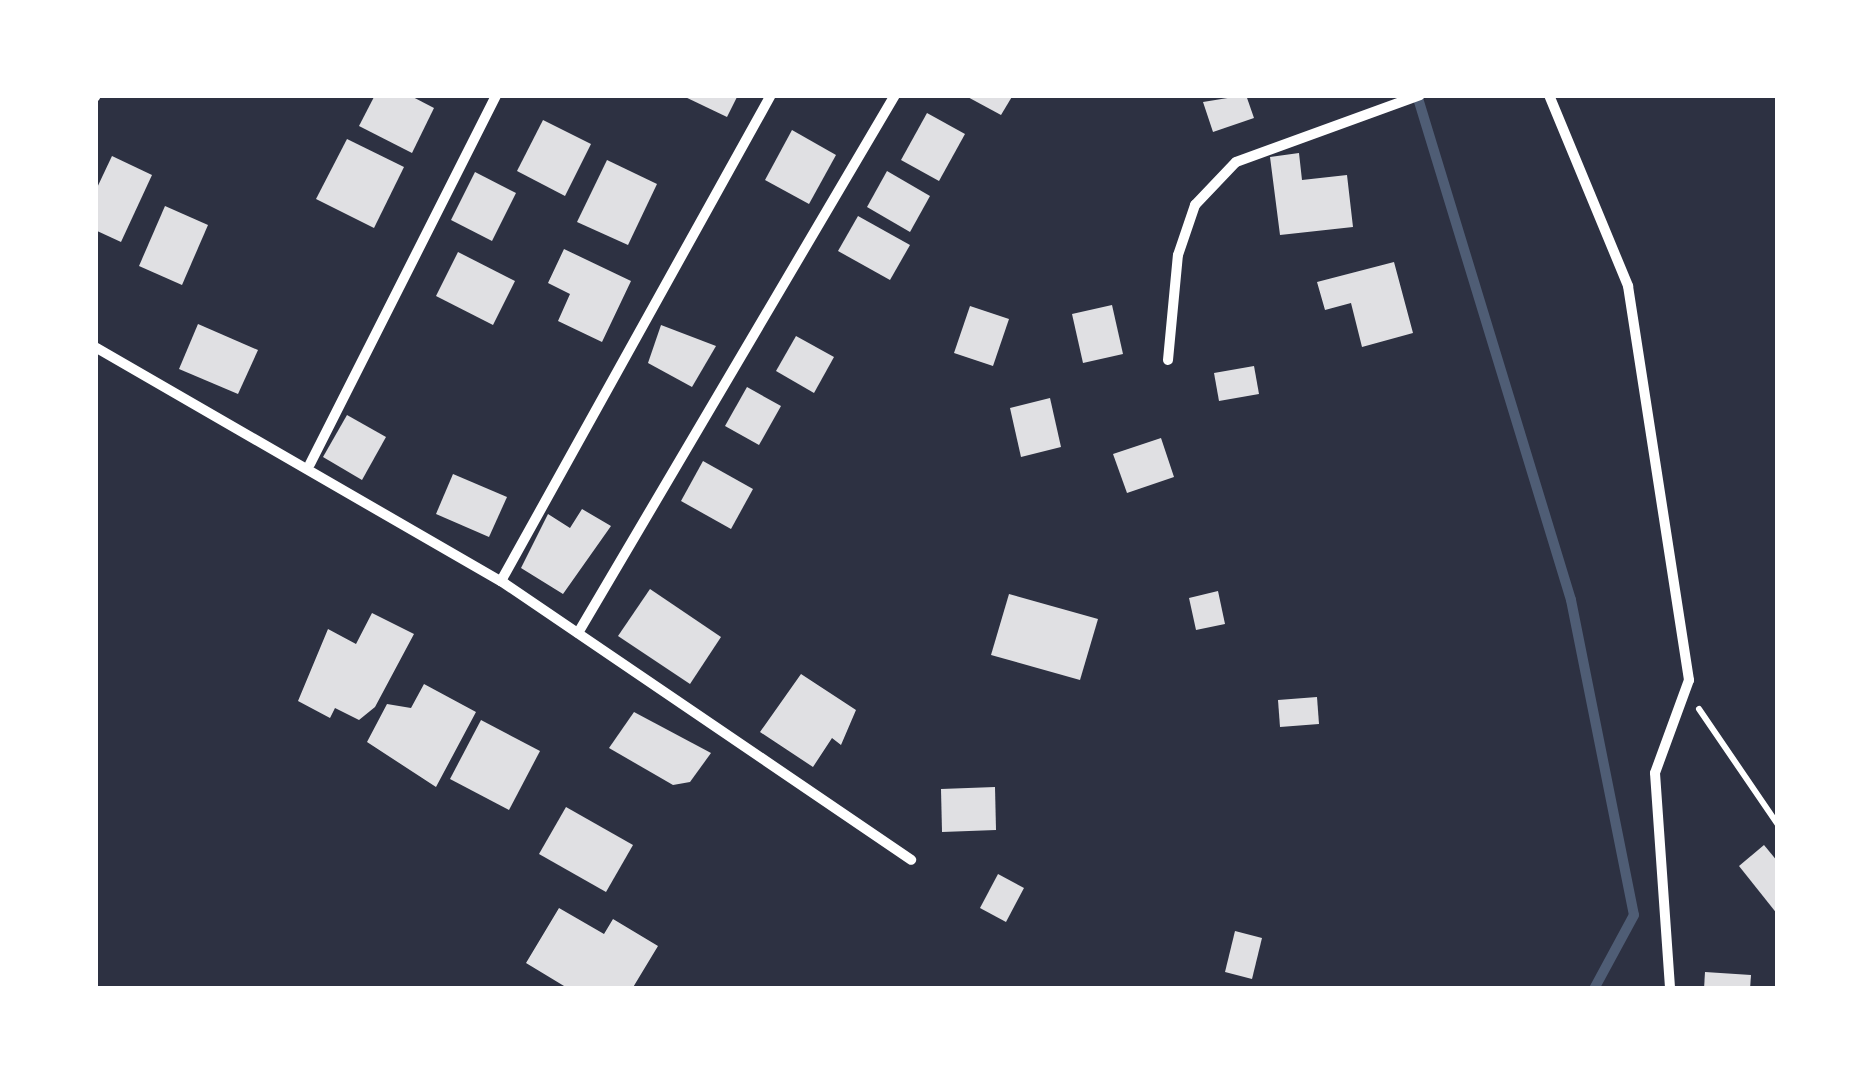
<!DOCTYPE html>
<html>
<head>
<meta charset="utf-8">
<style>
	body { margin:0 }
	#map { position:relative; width:1873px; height:1084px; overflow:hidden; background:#2d3142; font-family:"IBM Plex Sans",sans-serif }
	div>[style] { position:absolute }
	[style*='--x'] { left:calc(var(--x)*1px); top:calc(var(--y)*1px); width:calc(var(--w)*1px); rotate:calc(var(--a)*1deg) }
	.stream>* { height:10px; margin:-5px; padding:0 5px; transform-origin:5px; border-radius:5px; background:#4f5d75 }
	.building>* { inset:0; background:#e0e0e3 }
	.path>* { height:6px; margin:-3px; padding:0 3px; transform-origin:3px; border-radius:3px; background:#fff }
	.minor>* { height:10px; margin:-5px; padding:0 5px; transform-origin:5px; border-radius:5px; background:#fff }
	span { translate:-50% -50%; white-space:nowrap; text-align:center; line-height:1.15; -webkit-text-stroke:10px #fff; paint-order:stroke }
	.frame { position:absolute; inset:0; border:98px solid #fff; pointer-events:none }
</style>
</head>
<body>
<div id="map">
	<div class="stream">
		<div style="--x:1417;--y:95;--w:528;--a:73.04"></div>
		<div style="--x:1571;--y:600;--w:321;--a:78.7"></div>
		<div style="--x:1634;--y:915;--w:84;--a:118.4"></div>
	</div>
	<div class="building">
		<div style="clip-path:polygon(375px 95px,409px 95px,434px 108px,412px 153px,359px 126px)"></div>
		<div style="clip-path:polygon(681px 95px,738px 95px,727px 117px)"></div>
		<div style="clip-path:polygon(964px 95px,1013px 95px,1001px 115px)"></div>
		<div style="clip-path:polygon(1246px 95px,1254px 118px,1213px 132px,1203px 102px)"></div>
		<div style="clip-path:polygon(927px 113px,965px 134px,939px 181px,901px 160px)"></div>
		<div style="clip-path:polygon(543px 120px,591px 144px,565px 196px,517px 171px)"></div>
		<div style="clip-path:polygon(792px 130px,836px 155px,809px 204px,765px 180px)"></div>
		<div style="clip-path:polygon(347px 139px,404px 167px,374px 228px,316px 199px)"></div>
		<div style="clip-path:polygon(1299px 153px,1302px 180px,1347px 175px,1353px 227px,1280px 235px,1270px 157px)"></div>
		<div style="clip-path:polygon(112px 156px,152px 175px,121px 242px,95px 230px,95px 192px)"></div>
		<div style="clip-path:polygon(607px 160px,657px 184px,628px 245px,577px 222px)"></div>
		<div style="clip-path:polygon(887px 171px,930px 196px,910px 232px,867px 207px)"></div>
		<div style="clip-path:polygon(475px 172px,516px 193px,492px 241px,451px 220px)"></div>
		<div style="clip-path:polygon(165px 206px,208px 225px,182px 285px,139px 266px)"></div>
		<div style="clip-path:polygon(858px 216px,910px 245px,890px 280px,838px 251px)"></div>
		<div style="clip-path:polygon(564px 249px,631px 281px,602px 342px,558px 321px,570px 294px,548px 283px)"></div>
		<div style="clip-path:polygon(458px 252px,515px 281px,493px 325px,436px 296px)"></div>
		<div style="clip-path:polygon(1394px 262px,1413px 333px,1362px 347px,1351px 303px,1325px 310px,1317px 282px)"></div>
		<div style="clip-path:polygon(1112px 305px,1123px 354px,1083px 363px,1072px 314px)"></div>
		<div style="clip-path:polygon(970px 306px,1009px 319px,993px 366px,954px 353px)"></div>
		<div style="clip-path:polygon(198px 324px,258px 350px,238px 394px,179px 369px)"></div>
		<div style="clip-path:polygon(661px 325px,716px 346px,692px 387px,648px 363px)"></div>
		<div style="clip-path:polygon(796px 336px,834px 357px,814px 393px,776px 371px)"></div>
		<div style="clip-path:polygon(1254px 366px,1259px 394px,1219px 401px,1214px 373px)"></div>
		<div style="clip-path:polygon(747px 387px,781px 406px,759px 445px,725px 426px)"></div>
		<div style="clip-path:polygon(1050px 398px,1061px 447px,1021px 457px,1010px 408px)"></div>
		<div style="clip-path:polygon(347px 415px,386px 437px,362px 480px,323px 457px)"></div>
		<div style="clip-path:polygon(1161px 438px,1174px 477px,1127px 493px,1113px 454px)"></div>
		<div style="clip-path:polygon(703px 461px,753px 489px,731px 529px,681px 501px)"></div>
		<div style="clip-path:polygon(453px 474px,507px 497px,489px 537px,436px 514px)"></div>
		<div style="clip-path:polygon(582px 509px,611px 526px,563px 594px,521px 568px,548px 514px,570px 528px)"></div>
		<div style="clip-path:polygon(650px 589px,721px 637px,690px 684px,618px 636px)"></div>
		<div style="clip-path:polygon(1218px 591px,1225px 624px,1196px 630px,1189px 598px)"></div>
		<div style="clip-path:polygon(1009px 594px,1098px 619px,1080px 680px,991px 655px)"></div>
		<div style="clip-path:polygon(372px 613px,414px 634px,375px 707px,359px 720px,335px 708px,330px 718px,298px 701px,328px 629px,356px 644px)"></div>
		<div style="clip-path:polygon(801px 674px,856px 710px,841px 745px,832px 738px,813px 767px,760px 732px)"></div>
		<div style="clip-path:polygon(424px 684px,476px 712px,436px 787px,367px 742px,387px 704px,411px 708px)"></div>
		<div style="clip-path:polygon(1317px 697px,1319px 724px,1280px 727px,1278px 700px)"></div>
		<div style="clip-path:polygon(634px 712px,711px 753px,690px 782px,673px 785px,609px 748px)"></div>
		<div style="clip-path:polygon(481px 720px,540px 751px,509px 810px,450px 779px)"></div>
		<div style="clip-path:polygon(995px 787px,996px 830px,942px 832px,941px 789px)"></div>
		<div style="clip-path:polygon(566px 807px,633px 845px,606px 892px,539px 854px)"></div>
		<div style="clip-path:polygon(1764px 845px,1778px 862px,1778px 915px,1739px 866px)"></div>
		<div style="clip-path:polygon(998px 874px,1024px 888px,1006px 922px,980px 908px)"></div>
		<div style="clip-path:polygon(559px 908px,604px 934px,613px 919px,658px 946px,632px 989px,569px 989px,526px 963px)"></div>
		<div style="clip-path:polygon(1235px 931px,1262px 938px,1252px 979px,1225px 972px)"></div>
		<div style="clip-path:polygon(1705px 972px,1751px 975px,1750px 989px,1704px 989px)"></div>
	</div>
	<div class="path">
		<div style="--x:1699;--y:709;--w:140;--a:55.7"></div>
	</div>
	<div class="minor">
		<div style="--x:1549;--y:95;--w:207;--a:67.5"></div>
		<div style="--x:1628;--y:286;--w:399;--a:81.2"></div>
		<div style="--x:1689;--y:680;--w:99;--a:110.1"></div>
		<div style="--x:1655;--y:773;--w:217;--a:86"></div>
		<div style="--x:95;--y:97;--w:2;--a:-63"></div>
		<div style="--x:95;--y:347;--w:469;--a:30"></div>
		<div style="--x:501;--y:581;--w:496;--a:34.2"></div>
		<div style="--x:1168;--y:360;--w:105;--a:-84.6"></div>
		<div style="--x:1178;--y:255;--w:53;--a:-71.2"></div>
		<div style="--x:1195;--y:205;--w:59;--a:-46.4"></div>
		<div style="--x:1236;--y:162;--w:196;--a:-20"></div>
		<div style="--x:310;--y:464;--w:413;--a:-63.2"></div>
		<div style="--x:501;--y:581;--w:556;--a:-60.95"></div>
		<div style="--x:578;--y:633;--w:624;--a:-59.49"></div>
	</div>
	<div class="frame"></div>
</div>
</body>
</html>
